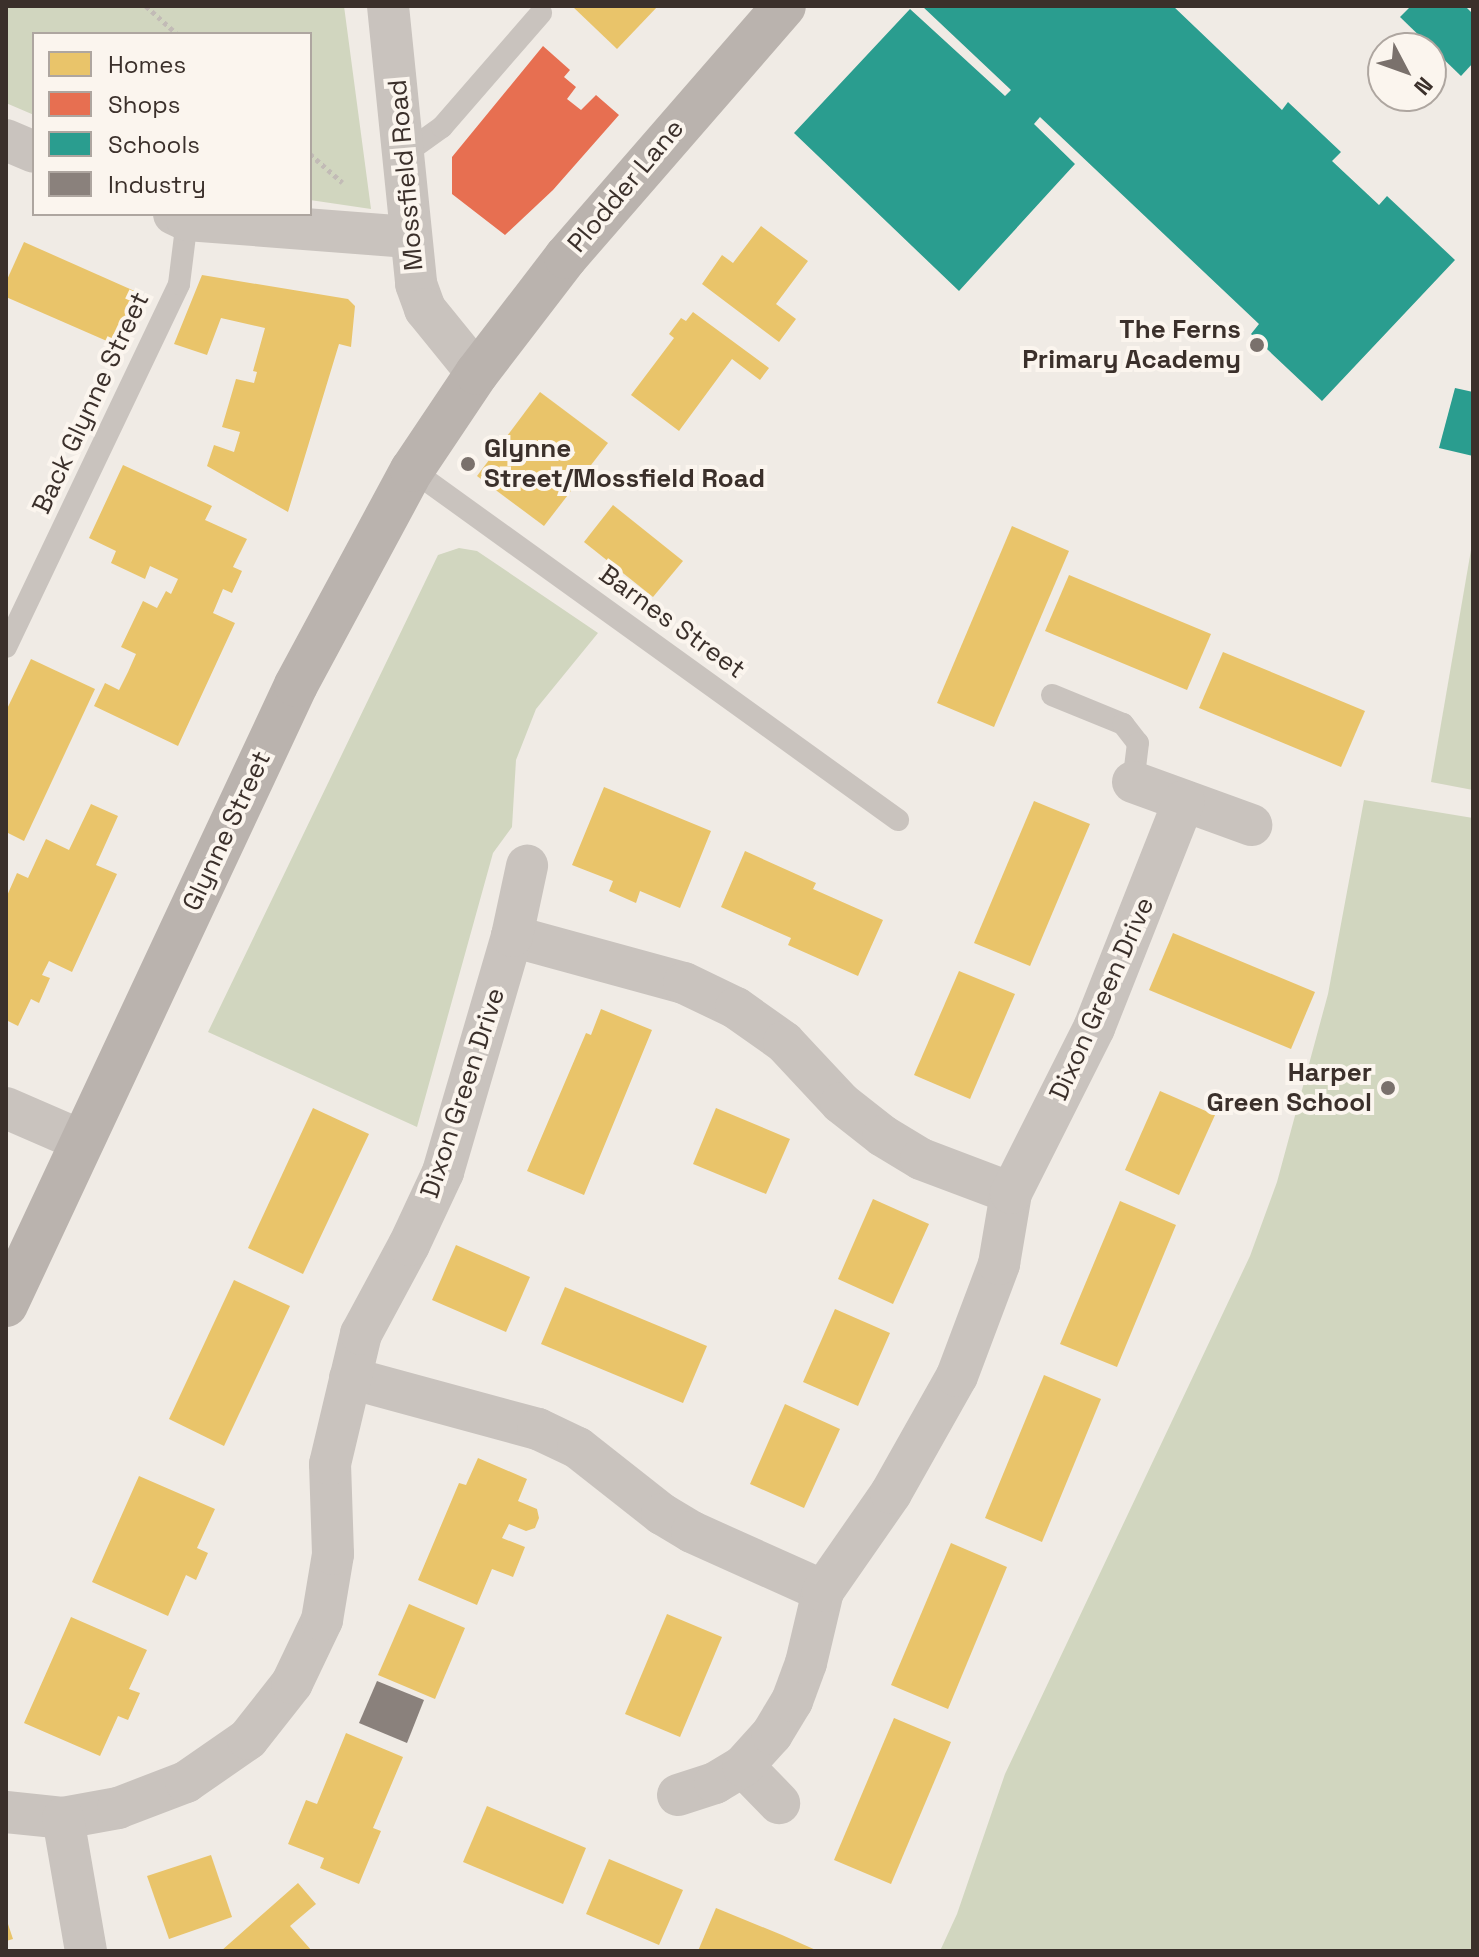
<!DOCTYPE html>
<html>
<head>
<meta charset="utf-8">
<style>
	body { margin:0 }
	#map { position:relative; width:1479px; height:1957px; overflow:hidden; background:#f0ebe5; font-family:"Space Grotesk",sans-serif }
	div>[style] { position:absolute }
	[style*='--x'] { left:calc(var(--x)*1px); top:calc(var(--y)*1px); width:calc(var(--w)*1px); rotate:calc(var(--a)*1deg) }
	.green>* { inset:0; background:#d1d6bf }
	.homes>* { inset:0; background:#e9c46a }
	.shops>* { inset:0; background:#e76f51 }
	.schools>* { inset:0; background:#2a9d8f }
	.industry>* { inset:0; background:#8a817c }
	.path>* { height:5px; margin-top:-2.5px; transform-origin:0; background:repeating-linear-gradient(90deg,#c2bbb6 0 4px,transparent 0 8px) }
	.lane>* { height:22px; margin:-11px; padding:0 11px; transform-origin:11px; border-radius:11px; background:#c9c3be }
	.street>* { height:42px; margin:-21px; padding:0 21px; transform-origin:21px; border-radius:21px; background:#c9c3be }
	.secondary>* { height:44px; margin:-22px; padding:0 22px; transform-origin:22px; border-radius:22px; background:#bab3ae }
	.dots>* { width:22px; height:22px; translate:-50% -50%; box-sizing:border-box; border:4px solid #fbf5ee; border-radius:50% }
	span { translate:-50% -50%; white-space:nowrap; text-align:center; line-height:1.15; -webkit-text-stroke:8px #fbf5ee; paint-order:stroke }
	.street-label { font-size:26px; color:#3b302b }
	.poi-label { font-size:26px; color:#3b302b; font-weight:700 }
	.right { translate:-100% -50%; text-align:right }
	.left { translate:0 -50%; text-align:left }
	.frame { position:absolute; inset:0; border:8px solid #3b302b; pointer-events:none }
	.legend { position:absolute; left:32px; top:32px; width:280px; height:184px; box-sizing:border-box; background:#fbf5ee; border:2px solid #aea6a0; margin:0; padding:10px 14px; list-style:none; font-size:24px; color:#3b302b }
	.legend li { display:flex; align-items:center; gap:16px; height:40px }
	.legend b { width:40px; border:2px solid #aea6a0 }
	.north { position:absolute; left:1367px; top:32px; width:80px; height:80px; box-sizing:border-box; background:#fbf5ee; border:2px solid #aea6a0; border-radius:50%; rotate:131deg; font-size:22px; font-weight:700; line-height:32px; text-align:center; color:#3b302b }
	.north::after { content:''; display:block; margin:auto; width:28px; height:36px; background:#7a716c; clip-path:polygon(50% 0,100% 100%,50% 72%,0 100%) }
</style>
</head>
<body>
<div id="map">
	<div class="green">
		<div style="clip-path:polygon(6px 6px,344px 6px,371px 209px,310px 200px,310px 34px,34px 34px,34px 115px,6px 103px)"></div>
		<div style="clip-path:polygon(459px 548px,477px 551px,598px 633px,536px 709px,516px 760px,512px 827px,493px 853px,417px 1127px,208px 1032px,438px 555px)"></div>
		<div style="clip-path:polygon(1471px 550px,1473px 550px,1473px 790px,1431px 782px)"></div>
		<div style="clip-path:polygon(1364px 800px,1473px 818px,1473px 1951px,940px 1951px,957px 1914px,1005px 1774px,1250px 1256px,1277px 1182px,1328px 994px)"></div>
	</div>
	<div class="homes">
		<div style="clip-path:polygon(572px 6px,658px 6px,617px 49px)"></div>
		<div style="clip-path:polygon(761px 226px,808px 261px,776px 304px,796px 319px,779px 342px,702px 284px,722px 255px,733px 263px)"></div>
		<div style="clip-path:polygon(24px 242px,139px 293px,116px 345px,6px 297px,6px 282px)"></div>
		<div style="clip-path:polygon(202px 275px,348px 299px,355px 306px,351px 347px,339px 344px,288px 512px,207px 466px,214px 445px,234px 452px,240px 432px,222px 427px,236px 379px,254px 383px,257px 372px,253px 371px,265px 328px,221px 318px,207px 355px,174px 344px)"></div>
		<div style="clip-path:polygon(693px 312px,769px 368px,760px 380px,732px 359px,679px 431px,631px 395px,674px 338px,669px 334px,681px 318px,686px 321px)"></div>
		<div style="clip-path:polygon(540px 392px,608px 443px,544px 526px,477px 476px)"></div>
		<div style="clip-path:polygon(123px 465px,212px 506px,205px 520px,247px 539px,233px 567px,242px 571px,232px 593px,223px 589px,213px 613px,235px 623px,178px 746px,94px 706px,105px 683px,119px 690px,128px 672px,136px 654px,121px 647px,143px 601px,157px 608px,166px 591px,171px 594px,178px 579px,150px 566px,145px 579px,111px 563px,116px 551px,89px 538px)"></div>
		<div style="clip-path:polygon(613px 505px,683px 561px,653px 597px,584px 542px)"></div>
		<div style="clip-path:polygon(1012px 526px,1069px 551px,994px 727px,937px 703px)"></div>
		<div style="clip-path:polygon(1069px 575px,1211px 634px,1187px 690px,1045px 631px)"></div>
		<div style="clip-path:polygon(1223px 652px,1365px 711px,1341px 767px,1199px 708px)"></div>
		<div style="clip-path:polygon(31px 659px,95px 689px,24px 841px,6px 832px,6px 711px)"></div>
		<div style="clip-path:polygon(604px 787px,711px 831px,680px 908px,640px 891px,636px 903px,609px 891px,613px 881px,572px 865px)"></div>
		<div style="clip-path:polygon(1034px 801px,1090px 824px,1030px 966px,974px 943px)"></div>
		<div style="clip-path:polygon(91px 804px,118px 816px,96px 865px,117px 874px,72px 972px,49px 961px,42px 975px,50px 978px,39px 1003px,31px 999px,18px 1026px,6px 1020px,6px 898px,17px 873px,28px 878px,46px 839px,69px 850px)"></div>
		<div style="clip-path:polygon(745px 851px,816px 883px,813px 889px,883px 920px,858px 976px,788px 945px,791px 938px,721px 907px)"></div>
		<div style="clip-path:polygon(1173px 933px,1315px 992px,1291px 1049px,1149px 990px)"></div>
		<div style="clip-path:polygon(959px 971px,1015px 994px,970px 1099px,914px 1075px)"></div>
		<div style="clip-path:polygon(601px 1009px,652px 1030px,584px 1195px,527px 1171px,586px 1033px,591px 1035px)"></div>
		<div style="clip-path:polygon(1160px 1091px,1215px 1115px,1179px 1195px,1125px 1170px)"></div>
		<div style="clip-path:polygon(313px 1108px,369px 1134px,303px 1274px,248px 1248px)"></div>
		<div style="clip-path:polygon(716px 1108px,790px 1139px,766px 1194px,693px 1164px)"></div>
		<div style="clip-path:polygon(873px 1199px,929px 1224px,893px 1304px,838px 1279px)"></div>
		<div style="clip-path:polygon(1120px 1201px,1176px 1225px,1117px 1367px,1060px 1344px)"></div>
		<div style="clip-path:polygon(456px 1245px,530px 1277px,506px 1332px,432px 1300px)"></div>
		<div style="clip-path:polygon(234px 1280px,290px 1306px,224px 1446px,169px 1419px)"></div>
		<div style="clip-path:polygon(565px 1287px,707px 1346px,683px 1403px,541px 1344px)"></div>
		<div style="clip-path:polygon(835px 1309px,890px 1333px,858px 1406px,803px 1382px)"></div>
		<div style="clip-path:polygon(1044px 1375px,1101px 1399px,1042px 1542px,985px 1518px)"></div>
		<div style="clip-path:polygon(785px 1404px,840px 1429px,804px 1508px,750px 1484px)"></div>
		<div style="clip-path:polygon(478px 1458px,527px 1479px,518px 1501px,537px 1509px,539px 1518px,535px 1528px,526px 1531px,509px 1524px,502px 1538px,525px 1547px,513px 1577px,492px 1569px,477px 1605px,418px 1580px,459px 1483px,466px 1485px)"></div>
		<div style="clip-path:polygon(139px 1476px,215px 1509px,197px 1548px,208px 1553px,196px 1580px,186px 1575px,168px 1616px,92px 1582px)"></div>
		<div style="clip-path:polygon(951px 1543px,1007px 1567px,948px 1709px,891px 1685px)"></div>
		<div style="clip-path:polygon(409px 1604px,465px 1628px,435px 1699px,378px 1675px)"></div>
		<div style="clip-path:polygon(667px 1614px,722px 1637px,680px 1737px,625px 1714px)"></div>
		<div style="clip-path:polygon(71px 1617px,147px 1650px,129px 1689px,140px 1693px,128px 1720px,118px 1716px,100px 1756px,24px 1723px)"></div>
		<div style="clip-path:polygon(894px 1718px,951px 1742px,891px 1884px,834px 1860px)"></div>
		<div style="clip-path:polygon(346px 1733px,403px 1757px,373px 1828px,381px 1831px,359px 1884px,320px 1868px,324px 1858px,288px 1844px,306px 1800px,317px 1804px)"></div>
		<div style="clip-path:polygon(487px 1806px,586px 1848px,563px 1904px,463px 1862px)"></div>
		<div style="clip-path:polygon(211px 1855px,232px 1917px,169px 1939px,147px 1876px)"></div>
		<div style="clip-path:polygon(609px 1859px,683px 1890px,659px 1945px,586px 1914px)"></div>
		<div style="clip-path:polygon(298px 1883px,316px 1904px,290px 1926px,312px 1951px,221px 1951px)"></div>
		<div style="clip-path:polygon(716px 1908px,782px 1935px,818px 1951px,698px 1951px)"></div>
		<div style="clip-path:polygon(6px 1918px,13px 1939px,6px 1941px)"></div>
	</div>
	<div class="shops">
		<div style="clip-path:polygon(543px 46px,570px 70px,564px 77px,576px 87px,567px 99px,581px 110px,596px 95px,619px 115px,553px 190px,505px 235px,452px 194px,452px 157px)"></div>
	</div>
	<div class="schools">
		<div style="clip-path:polygon(922px 6px,1173px 6px,1282px 110px,1288px 102px,1341px 152px,1332px 161px,1379px 205px,1387px 196px,1455px 260px,1322px 401px,1251px 334px,1259px 324px,1040px 117px,1034px 124px,1075px 164px,959px 291px,794px 133px,910px 9px,1005px 96px,1011px 90px)"></div>
		<div style="clip-path:polygon(1411px 6px,1465px 6px,1473px 14px,1473px 63px,1461px 76px,1400px 17px)"></div>
		<div style="clip-path:polygon(1455px 388px,1473px 392px,1473px 456px,1439px 448px)"></div>
	</div>
	<div class="industry">
		<div style="clip-path:polygon(377px 1681px,424px 1700px,407px 1743px,359px 1723px)"></div>
	</div>
	<div class="path">
		<div style="--x:146;--y:6;--w:42;--a:42.1"></div>
		<div style="--x:310;--y:154;--w:43;--a:41.2"></div>
	</div>
	<div class="lane">
		<div style="--x:403;--y:155;--w:48;--a:-35.7"></div>
		<div style="--x:442;--y:127;--w:151;--a:-49"></div>
		<div style="--x:412;--y:470;--w:599;--a:35.76"></div>
		<div style="--x:6;--y:647;--w:402;--a:-64.5"></div>
		<div style="--x:179;--y:284;--w:64;--a:-82.9"></div>
		<div style="--x:1052;--y:695;--w:77;--a:22.2"></div>
		<div style="--x:1123;--y:724;--w:24;--a:52"></div>
		<div style="--x:1138;--y:743;--w:39;--a:97"></div>
	</div>
	<div class="street">
		<div style="--x:388;--y:6;--w:279;--a:84.2"></div>
		<div style="--x:416;--y:284;--w:27;--a:70"></div>
		<div style="--x:425;--y:309;--w:82;--a:50.9"></div>
		<div style="--x:6;--y:140;--w:30;--a:23"></div>
		<div style="--x:174;--y:214;--w:14;--a:25"></div>
		<div style="--x:187;--y:220;--w:222;--a:4.4"></div>
		<div style="--x:1133;--y:782;--w:126;--a:20"></div>
		<div style="--x:512;--y:936;--w:178;--a:15.3"></div>
		<div style="--x:684;--y:983;--w:58;--a:25.7"></div>
		<div style="--x:736;--y:1008;--w:59;--a:35.3"></div>
		<div style="--x:784;--y:1042;--w:83;--a:46.9"></div>
		<div style="--x:841;--y:1103;--w:53;--a:38.2"></div>
		<div style="--x:883;--y:1136;--w:44;--a:31.2"></div>
		<div style="--x:921;--y:1159;--w:96;--a:20.7"></div>
		<div style="--x:6;--y:1108;--w:83;--a:23.5"></div>
		<div style="--x:350;--y:1378;--w:195;--a:15.2"></div>
		<div style="--x:538;--y:1429;--w:44;--a:25.4"></div>
		<div style="--x:578;--y:1448;--w:107;--a:38.2"></div>
		<div style="--x:662;--y:1514;--w:35;--a:31"></div>
		<div style="--x:692;--y:1532;--w:144;--a:24.2"></div>
		<div style="--x:743;--y:1766;--w:52;--a:45.8"></div>
		<div style="--x:678;--y:1795;--w:39;--a:-18"></div>
		<div style="--x:715;--y:1783;--w:33;--a:-31"></div>
		<div style="--x:743;--y:1766;--w:43;--a:-47.8"></div>
		<div style="--x:772;--y:1734;--w:39;--a:-59"></div>
		<div style="--x:792;--y:1701;--w:40;--a:-69.8"></div>
		<div style="--x:806;--y:1663;--w:74;--a:-76.7"></div>
		<div style="--x:823;--y:1591;--w:119;--a:-55.2"></div>
		<div style="--x:891;--y:1493;--w:134;--a:-60.6"></div>
		<div style="--x:957;--y:1376;--w:120;--a:-69.4"></div>
		<div style="--x:999;--y:1264;--w:72;--a:-80.4"></div>
		<div style="--x:1011;--y:1193;--w:185;--a:-63.3"></div>
		<div style="--x:1094;--y:1028;--w:244;--a:-68.4"></div>
		<div style="--x:6;--y:1812;--w:57;--a:6"></div>
		<div style="--x:63;--y:1818;--w:56;--a:-10.3"></div>
		<div style="--x:118;--y:1808;--w:73;--a:-20.9"></div>
		<div style="--x:186;--y:1782;--w:75;--a:-34.7"></div>
		<div style="--x:248;--y:1739;--w:71;--a:-51.8"></div>
		<div style="--x:292;--y:1683;--w:70;--a:-64.5"></div>
		<div style="--x:322;--y:1620;--w:67;--a:-80.5"></div>
		<div style="--x:333;--y:1554;--w:90;--a:-91.9"></div>
		<div style="--x:330;--y:1464;--w:134;--a:-76.6"></div>
		<div style="--x:361;--y:1334;--w:101;--a:-61.7"></div>
		<div style="--x:409;--y:1245;--w:81;--a:-65"></div>
		<div style="--x:443;--y:1172;--w:246;--a:-73.7"></div>
		<div style="--x:512;--y:936;--w:72;--a:-77.9"></div>
		<div style="--x:63;--y:1818;--w:135;--a:80.2"></div>
	</div>
	<div class="secondary">
		<div style="--x:6;--y:1305;--w:684;--a:-64.93"></div>
		<div style="--x:296;--y:685;--w:244;--a:-61.7"></div>
		<div style="--x:412;--y:470;--w:117;--a:-56.2"></div>
		<div style="--x:477;--y:373;--w:146;--a:-52.5"></div>
		<div style="--x:566;--y:257;--w:332;--a:-49"></div>
	</div>
	<div class="dots">
		<div style="left:1257px;top:345px;background:#7a716c"></div>
		<div style="left:468px;top:464px;background:#7a716c"></div>
		<div style="left:1388px;top:1088px;background:#7a716c"></div>
	</div>
	<div class="street-label">
		<span style="left:406px;top:175px;rotate:-95deg">Mossfield Road</span>
		<span style="left:626px;top:186px;rotate:-50deg">Plodder Lane</span>
		<span style="left:91px;top:403px;rotate:-65deg">Back Glynne Street</span>
		<span style="left:672px;top:622px;rotate:36deg">Barnes Street</span>
		<span style="left:227px;top:831px;rotate:-65deg">Glynne Street</span>
		<span style="left:1102px;top:999px;rotate:-66deg">Dixon Green Drive</span>
		<span style="left:463px;top:1093px;rotate:-72deg">Dixon Green Drive</span>
	</div>
	<div class="poi-label">
		<span class="right" style="left:1241px;top:345px">The Ferns<br>Primary Academy</span>
		<span class="left" style="left:484px;top:464px">Glynne<br>Street/Mossfield Road</span>
		<span class="right" style="left:1372px;top:1088px">Harper<br>Green School</span>
	</div>
	<div class="frame"></div>
	<ul class="legend">
	<li><b style="height:22px;background:#e9c46a"></b>Homes</li>
	<li><b style="height:22px;background:#e76f51"></b>Shops</li>
	<li><b style="height:22px;background:#2a9d8f"></b>Schools</li>
	<li><b style="height:22px;background:#8a817c"></b>Industry</li>
	</ul>
	<div class="north">N</div>
</div>
</body>
</html>
